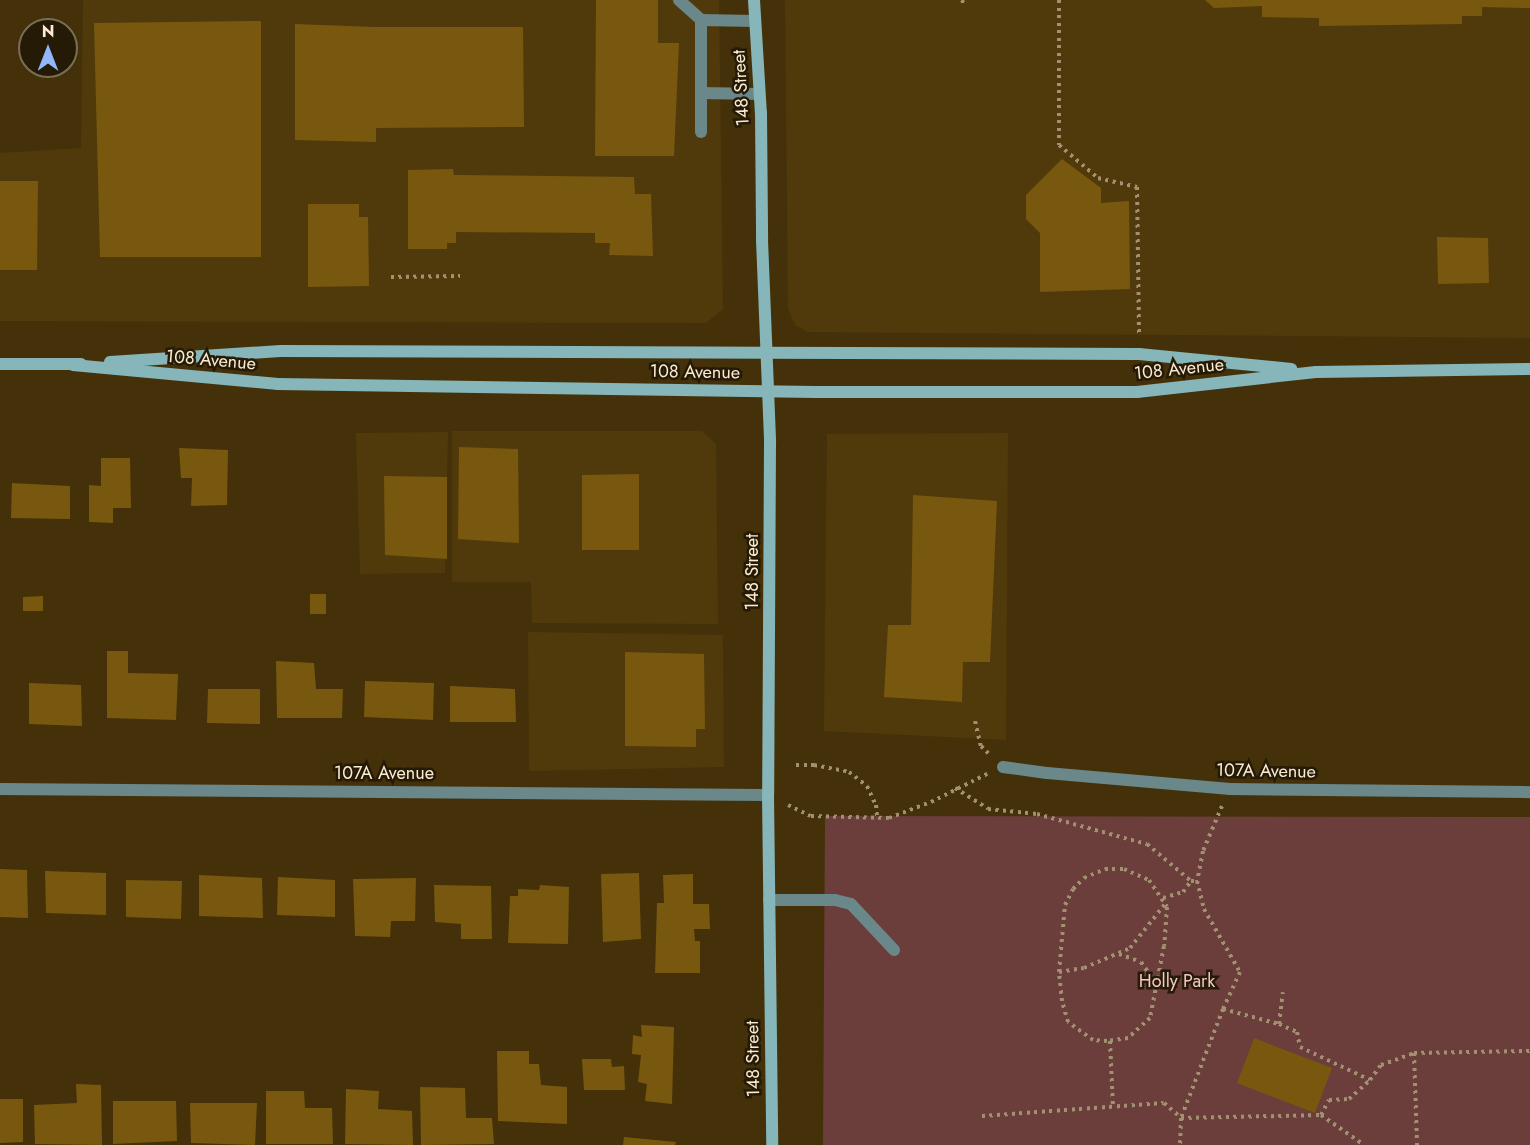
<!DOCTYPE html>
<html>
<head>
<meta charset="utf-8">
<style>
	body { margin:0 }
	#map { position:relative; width:1530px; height:1145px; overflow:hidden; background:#443109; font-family:Jost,sans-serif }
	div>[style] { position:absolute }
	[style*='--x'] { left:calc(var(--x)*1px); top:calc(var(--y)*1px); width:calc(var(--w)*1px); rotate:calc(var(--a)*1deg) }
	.built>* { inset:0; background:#503a0b }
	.green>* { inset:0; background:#6b3d3b }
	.building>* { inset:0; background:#78580f }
	.path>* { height:4px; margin-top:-2px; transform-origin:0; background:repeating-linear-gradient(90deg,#a29171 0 3px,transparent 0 7.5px) }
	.lane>* { height:12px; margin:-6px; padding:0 6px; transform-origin:6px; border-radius:6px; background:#6a8789 }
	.street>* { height:12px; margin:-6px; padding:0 6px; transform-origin:6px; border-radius:6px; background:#6a8789 }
	.secondary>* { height:12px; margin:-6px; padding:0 6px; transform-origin:6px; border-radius:6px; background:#86b6b9 }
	span { translate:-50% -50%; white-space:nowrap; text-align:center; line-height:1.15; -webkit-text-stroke:5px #251a06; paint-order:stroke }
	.street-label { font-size:18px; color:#faebd1 }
	.park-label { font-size:18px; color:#f3c8c5 }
	.north { position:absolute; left:18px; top:18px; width:60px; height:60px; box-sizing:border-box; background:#251a06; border:2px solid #7a6e57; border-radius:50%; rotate:0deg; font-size:16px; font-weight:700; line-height:24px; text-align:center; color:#faebd1 }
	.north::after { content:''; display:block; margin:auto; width:21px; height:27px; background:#92b7fd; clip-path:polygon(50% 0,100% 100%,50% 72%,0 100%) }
</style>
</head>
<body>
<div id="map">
	<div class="built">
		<div style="clip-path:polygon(83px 0,719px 0,723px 309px,706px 323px,0 321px,0 153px,81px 148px)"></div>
		<div style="clip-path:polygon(785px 0,1530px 0,1530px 338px,808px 332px,795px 325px,788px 308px)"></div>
		<div style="clip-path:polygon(452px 431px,702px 431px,716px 444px,718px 624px,532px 623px,531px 582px,452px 582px)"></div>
		<div style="clip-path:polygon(448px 432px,445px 573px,360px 574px,356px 433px)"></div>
		<div style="clip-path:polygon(1008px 433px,1006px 740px,824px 731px,827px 434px)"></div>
		<div style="clip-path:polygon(528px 632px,723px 635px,724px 767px,529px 771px)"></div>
	</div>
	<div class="green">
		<div style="clip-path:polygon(825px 816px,1530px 817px,1530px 1145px,823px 1145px)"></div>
	</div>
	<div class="building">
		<div style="clip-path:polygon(596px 0,658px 0,658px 43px,679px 43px,674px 156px,595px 156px)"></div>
		<div style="clip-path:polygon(1205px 0,1530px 0,1530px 8px,1482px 7px,1482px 16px,1462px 16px,1462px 24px,1319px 26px,1319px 18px,1262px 17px,1262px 6px,1214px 8px)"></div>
		<div style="clip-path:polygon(261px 21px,261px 257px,100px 257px,94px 23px)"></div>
		<div style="clip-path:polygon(295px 24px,375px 27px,523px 27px,524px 127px,376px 128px,376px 142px,295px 140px)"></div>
		<div style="clip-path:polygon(1062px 159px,1101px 188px,1101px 203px,1129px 201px,1130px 289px,1040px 292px,1040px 233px,1026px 219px,1026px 195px)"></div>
		<div style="clip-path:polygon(453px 169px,454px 175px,634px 177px,635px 194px,651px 194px,653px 256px,609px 255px,610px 243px,595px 243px,595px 233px,456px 232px,456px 243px,447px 243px,447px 249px,408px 249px,408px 170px)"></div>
		<div style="clip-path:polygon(0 181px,38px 181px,37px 270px,0 270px)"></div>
		<div style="clip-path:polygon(308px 204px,359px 204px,359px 217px,368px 217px,369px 286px,308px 287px)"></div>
		<div style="clip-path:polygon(1437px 237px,1488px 238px,1489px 283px,1438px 284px)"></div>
		<div style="clip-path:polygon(459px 447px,518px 449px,519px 543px,458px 539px)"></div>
		<div style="clip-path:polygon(179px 448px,228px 450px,227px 505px,191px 506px,192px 478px,181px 478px)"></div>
		<div style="clip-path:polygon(101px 458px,130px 458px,131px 508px,113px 508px,113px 523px,89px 522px,89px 485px,101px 486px)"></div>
		<div style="clip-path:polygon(639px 474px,639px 550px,582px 550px,582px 475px)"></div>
		<div style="clip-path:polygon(384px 476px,447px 477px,447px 559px,385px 555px)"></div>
		<div style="clip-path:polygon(12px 483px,70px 486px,70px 519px,11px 518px)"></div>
		<div style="clip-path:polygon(913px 495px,997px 501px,990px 662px,963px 662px,962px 702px,884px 697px,888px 625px,911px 625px)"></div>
		<div style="clip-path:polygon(310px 594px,326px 594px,326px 614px,310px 614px)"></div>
		<div style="clip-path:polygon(43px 596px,43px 611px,23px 611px,23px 597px)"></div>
		<div style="clip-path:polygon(107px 651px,128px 651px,128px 673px,178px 674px,176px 720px,107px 718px)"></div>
		<div style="clip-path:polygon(625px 652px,704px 654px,705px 729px,696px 729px,696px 747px,625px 746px)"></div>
		<div style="clip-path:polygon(276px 661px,314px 663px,316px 689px,343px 689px,342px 718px,277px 718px)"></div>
		<div style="clip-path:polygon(365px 681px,434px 683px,433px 720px,364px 717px)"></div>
		<div style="clip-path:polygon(29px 683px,81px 685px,82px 726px,29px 724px)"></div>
		<div style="clip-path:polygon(450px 686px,515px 689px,516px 722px,450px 722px)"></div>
		<div style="clip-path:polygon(208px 689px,260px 689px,260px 724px,207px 723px)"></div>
		<div style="clip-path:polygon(0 869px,27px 870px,28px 918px,0 917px)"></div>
		<div style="clip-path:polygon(45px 871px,106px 873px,106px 915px,46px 913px)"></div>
		<div style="clip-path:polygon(639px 873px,641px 939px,603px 942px,601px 874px)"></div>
		<div style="clip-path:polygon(693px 874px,693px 904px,709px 904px,710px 929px,694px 929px,695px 941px,700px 941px,700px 973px,655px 973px,657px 903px,664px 903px,663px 875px)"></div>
		<div style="clip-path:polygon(199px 875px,262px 878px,263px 918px,199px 916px)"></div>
		<div style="clip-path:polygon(278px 877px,335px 880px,335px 917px,277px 915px)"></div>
		<div style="clip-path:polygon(416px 878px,415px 921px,391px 921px,390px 937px,355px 936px,353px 879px)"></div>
		<div style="clip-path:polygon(126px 880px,182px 881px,181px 919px,126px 917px)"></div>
		<div style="clip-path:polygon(434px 885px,491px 886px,492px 939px,461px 939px,461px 924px,435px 922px)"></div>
		<div style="clip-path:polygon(540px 885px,569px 887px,568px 944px,508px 943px,510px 896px,518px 896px,518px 889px,539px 890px)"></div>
		<div style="clip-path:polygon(641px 1025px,674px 1027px,672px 1104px,645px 1101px,647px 1084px,638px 1082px,641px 1055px,632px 1054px,633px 1035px,642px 1037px)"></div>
		<div style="clip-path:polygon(1254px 1038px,1332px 1068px,1315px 1113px,1237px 1083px)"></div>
		<div style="clip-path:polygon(497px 1051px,529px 1051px,529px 1064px,539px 1064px,541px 1085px,567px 1087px,567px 1124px,498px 1121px)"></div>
		<div style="clip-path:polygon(582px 1059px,611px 1059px,612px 1067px,624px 1066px,625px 1090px,584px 1090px)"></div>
		<div style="clip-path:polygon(76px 1084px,101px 1085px,102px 1145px,35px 1144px,34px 1105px,77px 1103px)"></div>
		<div style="clip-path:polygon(420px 1087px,465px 1088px,466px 1118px,492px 1118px,494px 1144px,421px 1145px)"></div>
		<div style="clip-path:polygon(346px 1089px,379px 1091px,378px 1109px,412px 1111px,413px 1145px,345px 1144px)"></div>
		<div style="clip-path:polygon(266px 1091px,304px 1091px,305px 1108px,332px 1108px,333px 1144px,266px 1144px)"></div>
		<div style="clip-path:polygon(0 1099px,23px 1099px,23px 1142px,0 1143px)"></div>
		<div style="clip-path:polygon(113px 1101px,176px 1101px,177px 1141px,113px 1144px)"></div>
		<div style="clip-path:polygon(190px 1103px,257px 1103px,255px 1145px,191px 1143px)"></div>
		<div style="clip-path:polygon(624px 1137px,676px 1142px,675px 1145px,623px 1145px)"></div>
	</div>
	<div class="path">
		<div style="--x:962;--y:0;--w:5;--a:68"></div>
		<div style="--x:1059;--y:0;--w:145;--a:90"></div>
		<div style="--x:1059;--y:145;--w:51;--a:40.2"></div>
		<div style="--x:1098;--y:178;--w:40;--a:13"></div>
		<div style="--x:1137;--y:187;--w:147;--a:89.2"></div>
		<div style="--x:391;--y:277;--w:69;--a:-0.8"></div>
		<div style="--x:975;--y:721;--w:26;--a:77"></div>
		<div style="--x:981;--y:746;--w:13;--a:45"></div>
		<div style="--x:796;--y:765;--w:18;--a:0"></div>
		<div style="--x:814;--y:765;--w:36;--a:11"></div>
		<div style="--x:849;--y:772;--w:23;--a:38"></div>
		<div style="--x:867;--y:786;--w:21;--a:65"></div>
		<div style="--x:876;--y:805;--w:11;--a:85"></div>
		<div style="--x:955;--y:788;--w:39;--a:32"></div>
		<div style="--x:988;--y:809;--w:49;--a:5.8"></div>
		<div style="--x:1037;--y:814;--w:114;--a:15.3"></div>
		<div style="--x:1147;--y:844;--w:57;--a:40.1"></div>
		<div style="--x:1191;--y:881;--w:6;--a:0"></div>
		<div style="--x:788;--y:805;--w:25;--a:26"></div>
		<div style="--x:811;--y:816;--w:78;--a:1.5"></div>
		<div style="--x:889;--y:818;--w:45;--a:-20.9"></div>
		<div style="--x:931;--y:802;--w:63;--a:-26.6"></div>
		<div style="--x:1222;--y:806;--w:49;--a:112.9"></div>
		<div style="--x:1203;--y:851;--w:31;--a:101"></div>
		<div style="--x:1197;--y:881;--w:29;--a:76"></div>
		<div style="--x:1204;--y:909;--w:73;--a:60.3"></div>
		<div style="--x:1240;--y:972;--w:41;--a:114.7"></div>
		<div style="--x:1223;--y:1009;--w:117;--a:111.1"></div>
		<div style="--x:1181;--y:1118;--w:140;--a:-1.2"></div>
		<div style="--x:1321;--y:1115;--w:52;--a:34.9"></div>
		<div style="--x:1105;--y:869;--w:19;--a:0"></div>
		<div style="--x:1124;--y:869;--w:27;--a:24"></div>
		<div style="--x:1149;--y:880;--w:32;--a:56"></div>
		<div style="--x:1167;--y:907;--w:39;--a:94"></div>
		<div style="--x:1164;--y:946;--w:73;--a:101"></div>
		<div style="--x:1150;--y:1018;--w:30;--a:138"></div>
		<div style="--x:1128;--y:1038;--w:21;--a:172"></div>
		<div style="--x:1107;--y:1041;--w:14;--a:-176"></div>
		<div style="--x:1093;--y:1040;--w:31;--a:-144"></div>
		<div style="--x:1068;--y:1022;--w:22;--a:-106"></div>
		<div style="--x:1062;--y:1001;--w:29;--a:-96"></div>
		<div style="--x:1059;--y:972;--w:67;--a:-84.9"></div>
		<div style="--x:1065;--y:905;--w:18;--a:-63"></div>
		<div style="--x:1073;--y:889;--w:16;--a:-45"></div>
		<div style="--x:1084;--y:878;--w:23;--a:-23"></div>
		<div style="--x:1163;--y:898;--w:21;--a:-17"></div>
		<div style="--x:1183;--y:892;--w:14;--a:-54"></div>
		<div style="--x:1119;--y:954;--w:23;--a:20"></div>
		<div style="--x:1141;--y:962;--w:28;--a:55"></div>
		<div style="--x:1059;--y:972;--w:25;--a:-9"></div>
		<div style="--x:1084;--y:968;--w:50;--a:-23.5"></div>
		<div style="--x:1130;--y:948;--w:56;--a:-51.5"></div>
		<div style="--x:1223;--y:1009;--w:58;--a:15"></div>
		<div style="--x:1279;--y:1024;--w:20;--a:24"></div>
		<div style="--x:1297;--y:1032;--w:15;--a:79"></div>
		<div style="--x:1300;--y:1047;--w:77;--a:25.2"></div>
		<div style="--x:1279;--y:1024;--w:32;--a:-83"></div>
		<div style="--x:1110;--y:1041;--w:66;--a:87.4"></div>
		<div style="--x:1414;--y:1053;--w:92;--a:88.1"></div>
		<div style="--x:1321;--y:1115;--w:17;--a:-62"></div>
		<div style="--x:1329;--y:1100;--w:20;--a:-3"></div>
		<div style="--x:1349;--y:1099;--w:28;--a:-42"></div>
		<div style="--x:1370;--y:1080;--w:19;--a:-54"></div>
		<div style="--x:1381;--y:1065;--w:35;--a:-20"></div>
		<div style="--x:1414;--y:1053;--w:116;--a:-1"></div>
		<div style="--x:982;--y:1116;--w:182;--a:-4.1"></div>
		<div style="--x:1164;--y:1103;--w:23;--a:41"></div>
		<div style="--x:1181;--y:1118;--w:27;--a:92"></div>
	</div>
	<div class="lane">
		<div style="--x:679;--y:0;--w:30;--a:42"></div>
		<div style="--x:701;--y:93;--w:58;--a:1"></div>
		<div style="--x:701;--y:132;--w:112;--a:-90"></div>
		<div style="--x:701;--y:20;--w:54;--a:1.1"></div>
		<div style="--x:769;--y:900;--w:66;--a:0"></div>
		<div style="--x:835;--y:900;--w:16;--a:14"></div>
		<div style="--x:851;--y:904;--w:63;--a:46.9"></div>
	</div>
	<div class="street">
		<div style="--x:1003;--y:767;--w:44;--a:7.8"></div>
		<div style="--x:1047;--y:773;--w:184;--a:5"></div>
		<div style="--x:1230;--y:789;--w:300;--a:0.6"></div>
		<div style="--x:0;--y:789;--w:768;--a:0.45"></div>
	</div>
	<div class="secondary">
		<div style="--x:754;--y:0;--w:113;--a:86.5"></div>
		<div style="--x:761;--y:113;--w:127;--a:89.5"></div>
		<div style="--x:762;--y:240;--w:202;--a:87.7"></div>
		<div style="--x:770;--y:442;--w:353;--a:90.3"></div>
		<div style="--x:768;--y:795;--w:350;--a:89.3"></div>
		<div style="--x:110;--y:362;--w:171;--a:-3.7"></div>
		<div style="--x:281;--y:351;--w:858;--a:0.2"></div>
		<div style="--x:1139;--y:354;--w:153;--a:5.6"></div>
		<div style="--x:0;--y:364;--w:81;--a:0"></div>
		<div style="--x:73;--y:365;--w:206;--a:5.3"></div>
		<div style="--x:278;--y:384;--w:539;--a:0.85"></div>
		<div style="--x:817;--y:392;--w:320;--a:0"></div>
		<div style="--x:1137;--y:392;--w:180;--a:-6.4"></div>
		<div style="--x:1316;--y:372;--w:214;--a:-0.8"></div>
	</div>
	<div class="street-label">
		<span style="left:741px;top:88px;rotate:-93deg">148 Street</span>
		<span style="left:211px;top:360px;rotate:5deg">108 Avenue</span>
		<span style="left:1179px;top:369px;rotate:-6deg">108 Avenue</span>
		<span style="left:695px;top:372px;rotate:1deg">108 Avenue</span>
		<span style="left:752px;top:572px;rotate:-90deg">148 Street</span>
		<span style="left:1266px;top:771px;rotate:1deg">107A Avenue</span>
		<span style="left:384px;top:773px">107A Avenue</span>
		<span style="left:753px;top:1059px;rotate:-91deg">148 Street</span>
	</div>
	<div class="park-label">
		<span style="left:1177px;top:981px">Holly Park</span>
	</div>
	<div class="north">N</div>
</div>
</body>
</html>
